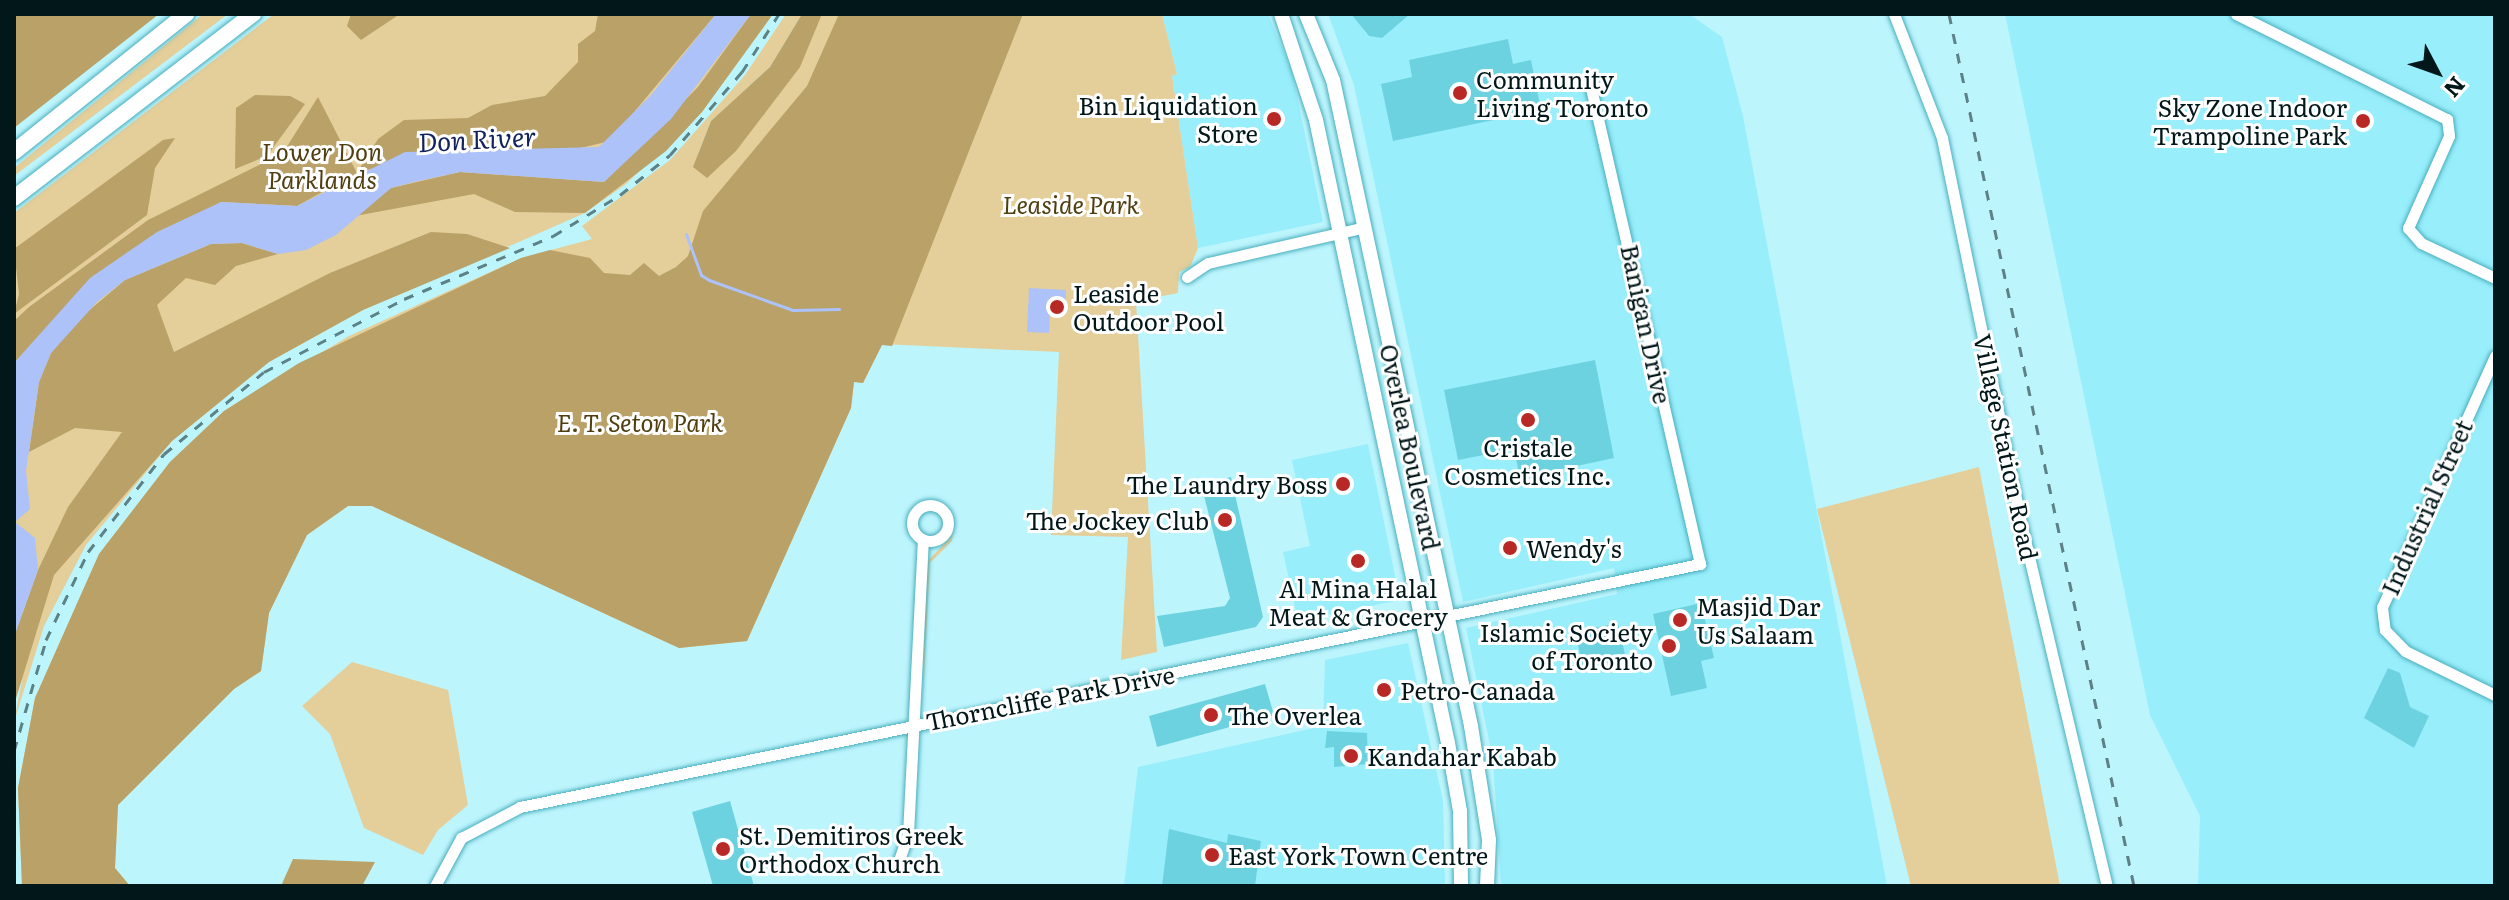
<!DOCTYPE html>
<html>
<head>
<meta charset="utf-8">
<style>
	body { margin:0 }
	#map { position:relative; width:2509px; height:900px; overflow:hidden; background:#bdf5fd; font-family:Literata,serif }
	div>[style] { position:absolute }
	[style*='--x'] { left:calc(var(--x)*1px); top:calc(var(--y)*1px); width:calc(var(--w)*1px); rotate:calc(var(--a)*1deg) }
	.built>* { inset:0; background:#98eefb }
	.green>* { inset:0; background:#e4ce9a }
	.forest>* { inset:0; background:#b9a167 }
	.water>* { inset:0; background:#acc2f9 }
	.stream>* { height:3px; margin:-1.5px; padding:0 1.5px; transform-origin:1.5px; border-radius:1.5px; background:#acc2f9 }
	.building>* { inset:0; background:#6dd2e0 }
	.roads { filter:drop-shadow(0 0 2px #48aebc) drop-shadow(0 0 2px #48aebc) }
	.minor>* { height:11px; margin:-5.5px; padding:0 5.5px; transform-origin:5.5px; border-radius:5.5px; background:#fff }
	.minor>.ring { margin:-5.5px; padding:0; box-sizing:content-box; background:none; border:11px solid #fff; border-radius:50% }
	.major>* { height:14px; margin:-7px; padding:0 7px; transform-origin:7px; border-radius:7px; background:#fff }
	.highway>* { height:16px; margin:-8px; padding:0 8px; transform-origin:8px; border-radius:8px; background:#fff }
	.rail>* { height:3px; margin-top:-1.5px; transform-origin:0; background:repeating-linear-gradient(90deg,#5c8287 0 10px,transparent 0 20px) }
	.dots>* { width:22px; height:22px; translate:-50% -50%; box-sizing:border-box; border:4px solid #fff; border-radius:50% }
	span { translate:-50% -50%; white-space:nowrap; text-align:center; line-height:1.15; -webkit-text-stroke:6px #fff; paint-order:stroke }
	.poi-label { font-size:24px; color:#02171a }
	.left { translate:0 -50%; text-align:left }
	.right { translate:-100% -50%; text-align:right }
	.park-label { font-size:24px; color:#503e10; font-style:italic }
	.street-label { font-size:24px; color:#02171a }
	.water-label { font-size:26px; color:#12225f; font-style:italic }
	.frame { position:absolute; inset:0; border:16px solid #02171a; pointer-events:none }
	.north { position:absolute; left:2397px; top:32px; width:80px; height:80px; -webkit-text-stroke:6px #fff; paint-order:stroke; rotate:131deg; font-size:22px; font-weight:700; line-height:32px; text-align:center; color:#02171a }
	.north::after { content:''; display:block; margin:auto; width:28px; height:36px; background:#02171a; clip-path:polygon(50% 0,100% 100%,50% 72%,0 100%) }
</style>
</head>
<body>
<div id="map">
	<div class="built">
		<div style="clip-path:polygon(1162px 14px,1268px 14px,1292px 72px,1323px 222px,1198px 248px,1172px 76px,1177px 74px)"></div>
		<div style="clip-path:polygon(1328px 14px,1689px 14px,1722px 37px,1743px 116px,1887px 886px,1501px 886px,1493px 760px,1466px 628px,1617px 594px,1614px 568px,1463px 602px,1354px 85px)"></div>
		<div style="clip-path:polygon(2005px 14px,2495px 14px,2495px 886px,2198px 886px,2200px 816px,2150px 715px)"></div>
		<div style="clip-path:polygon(1368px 444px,1400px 600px,1298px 621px,1283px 552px,1310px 546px,1292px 460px)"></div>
		<div style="clip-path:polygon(1408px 643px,1443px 801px,1445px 886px,1124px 886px,1138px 767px,1323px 726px,1325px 660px)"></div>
	</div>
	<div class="green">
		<div style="clip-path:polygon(203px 14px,228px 14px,14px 176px,14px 168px)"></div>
		<div style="clip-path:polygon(274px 14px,773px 14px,702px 112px,626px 184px,585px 213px,363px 310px,269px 362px,172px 441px,86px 545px,44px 626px,14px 722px,22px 680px,14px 688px,14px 213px)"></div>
		<div style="clip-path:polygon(786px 14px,802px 14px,770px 67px,711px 121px,698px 154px,769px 73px,807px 14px,1162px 14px,1177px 74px,1172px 76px,1198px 248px,1190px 267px,1179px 272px,1178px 293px,1136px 301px,1157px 652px,1121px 660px,1128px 537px,1051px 535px,1059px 352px,882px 344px,863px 383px,854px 382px,851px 408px,747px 641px,679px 648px,372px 506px,348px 506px,307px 535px,269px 613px,261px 671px,234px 689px,118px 805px,115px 868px,130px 886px,22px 886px,18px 788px,35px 698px,99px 554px,170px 462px,224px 411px,349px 336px,521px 258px,592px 239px,582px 226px,670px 160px,745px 75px)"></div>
		<div style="clip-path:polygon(1979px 467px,2060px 886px,1911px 886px,1817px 509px)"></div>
		<div style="clip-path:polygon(953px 534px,952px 541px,930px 563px,923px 699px,926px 563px)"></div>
		<div style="clip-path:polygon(352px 662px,448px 690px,468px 805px,438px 830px,423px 855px,364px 828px,330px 734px,302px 706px)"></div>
	</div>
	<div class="forest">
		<div style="clip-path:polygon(14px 14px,159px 14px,14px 128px)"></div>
		<div style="clip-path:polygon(351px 14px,400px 14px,361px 40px,347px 26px)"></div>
		<div style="clip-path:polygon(598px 14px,716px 14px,610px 141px,572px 150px,441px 149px,357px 173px,297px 206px,221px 202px,14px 363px,14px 321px,29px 307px,148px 220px,283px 153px,318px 97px,357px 173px,378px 139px,404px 120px,468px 118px,492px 105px,545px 96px,578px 62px,578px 44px,595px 31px)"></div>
		<div style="clip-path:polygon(751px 14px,773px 14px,702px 112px,666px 151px,585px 213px,515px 212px,474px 194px,355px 216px,391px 188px,460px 172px,604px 182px,698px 87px)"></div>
		<div style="clip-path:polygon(802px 14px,822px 14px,800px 67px,736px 151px,707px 178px,693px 167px,711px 121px,770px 67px)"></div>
		<div style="clip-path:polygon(839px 14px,1023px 14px,892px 346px,882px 345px,863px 383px,854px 382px,851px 408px,747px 641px,679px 648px,372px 506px,348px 506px,307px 535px,269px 613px,261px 671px,234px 689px,118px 805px,115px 868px,130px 886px,22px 886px,18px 788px,35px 698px,99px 554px,170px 462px,224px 411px,299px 363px,521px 258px,550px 250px,590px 258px,604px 273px,630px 275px,644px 263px,659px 276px,676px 267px,688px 256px,703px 211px,807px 86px)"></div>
		<div style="clip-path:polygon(255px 95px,290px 96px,305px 104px,267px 156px,235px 169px,236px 108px)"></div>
		<div style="clip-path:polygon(175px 138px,155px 168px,147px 215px,14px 314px,19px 294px,14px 249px,163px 140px)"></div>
		<div style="clip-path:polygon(431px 232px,467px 234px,510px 248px,363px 310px,269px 362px,172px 441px,54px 575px,14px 705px,14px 637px,38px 570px,68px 507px,122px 432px,75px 428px,29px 452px,39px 382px,51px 353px,79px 319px,125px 280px,211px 244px,242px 243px,278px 254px,236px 266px,215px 285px,186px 278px,157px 305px,174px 352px,330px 273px)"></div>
		<div style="clip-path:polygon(293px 859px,375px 862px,362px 886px,281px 886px)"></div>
	</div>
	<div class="water">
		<div style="clip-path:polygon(716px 14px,751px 14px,671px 119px,604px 182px,460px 172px,414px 182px,391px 188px,336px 235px,306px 250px,278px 254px,242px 243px,211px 244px,125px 280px,97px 302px,51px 353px,39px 382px,26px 471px,30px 509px,15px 522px,35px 538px,38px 570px,14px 637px,14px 363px,90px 278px,157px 232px,221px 202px,297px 206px,405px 152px,599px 147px,651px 95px)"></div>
		<div style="clip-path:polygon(1029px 288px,1066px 290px,1065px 310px,1050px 310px,1049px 333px,1027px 332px)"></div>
	</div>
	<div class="stream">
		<div style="--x:686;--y:234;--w:44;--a:69.9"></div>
		<div style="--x:701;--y:275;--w:9;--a:32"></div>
		<div style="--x:709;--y:280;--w:89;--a:19.7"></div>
		<div style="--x:793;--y:310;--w:46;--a:-1.2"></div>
	</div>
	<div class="building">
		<div style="clip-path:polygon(1351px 14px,1410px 14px,1382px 38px,1369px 36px)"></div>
		<div style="clip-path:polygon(1508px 39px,1513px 64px,1531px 60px,1541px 110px,1393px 141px,1381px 84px,1412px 77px,1409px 60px)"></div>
		<div style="clip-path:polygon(1595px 360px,1614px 458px,1520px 478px,1514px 449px,1458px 460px,1444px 390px)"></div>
		<div style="clip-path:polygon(1231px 477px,1263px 617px,1256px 627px,1164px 647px,1157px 616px,1225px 606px,1230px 598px,1201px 484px)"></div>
		<div style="clip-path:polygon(1701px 603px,1714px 658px,1701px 661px,1707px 688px,1671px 696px,1653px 614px)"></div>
		<div style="clip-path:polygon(1618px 623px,1626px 659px,1583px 668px,1575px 632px)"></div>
		<div style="clip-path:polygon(2388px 668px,2400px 673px,2410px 707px,2429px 716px,2414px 748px,2364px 718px)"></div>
		<div style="clip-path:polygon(1265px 684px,1274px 715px,1157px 747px,1149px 716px)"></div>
		<div style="clip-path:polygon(1327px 731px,1367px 733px,1368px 764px,1334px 767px,1334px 747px,1325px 748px)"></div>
		<div style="clip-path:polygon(730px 801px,754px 886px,713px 886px,692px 812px)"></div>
		<div style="clip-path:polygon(1169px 829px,1227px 843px,1228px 834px,1261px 841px,1255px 886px,1162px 886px)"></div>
	</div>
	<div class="roads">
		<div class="minor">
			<div style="--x:1894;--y:14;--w:133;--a:68.8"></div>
			<div style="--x:1942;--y:138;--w:397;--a:78.4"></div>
			<div style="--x:2022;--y:527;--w:369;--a:76.7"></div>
			<div style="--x:2236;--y:14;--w:236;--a:26.5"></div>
			<div style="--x:2447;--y:119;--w:17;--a:83"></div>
			<div style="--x:2449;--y:136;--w:101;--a:114"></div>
			<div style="--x:2408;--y:228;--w:20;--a:49"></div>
			<div style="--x:2421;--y:243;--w:82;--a:25.3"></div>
			<div style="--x:1187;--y:277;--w:25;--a:-34"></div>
			<div style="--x:1208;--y:263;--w:161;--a:-12.9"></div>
			<div style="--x:2495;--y:356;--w:275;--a:114.2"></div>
			<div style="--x:2382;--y:607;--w:23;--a:83"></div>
			<div style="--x:2385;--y:630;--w:29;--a:46"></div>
			<div style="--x:2405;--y:651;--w:100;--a:26.1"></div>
			<div class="ring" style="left:912px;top:505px;width:25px;height:25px"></div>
			<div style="--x:898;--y:863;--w:31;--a:-71"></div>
			<div style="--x:908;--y:834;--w:295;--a:-87.1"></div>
			<div style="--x:435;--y:886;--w:55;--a:-61.6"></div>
			<div style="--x:461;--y:838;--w:67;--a:-27.7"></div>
			<div style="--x:520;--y:807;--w:1205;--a:-11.64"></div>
			<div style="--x:1700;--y:564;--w:491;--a:-102.9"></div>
		</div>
		<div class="major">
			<div style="--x:1281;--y:14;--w:112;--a:71.7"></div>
			<div style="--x:1316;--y:120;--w:637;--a:78.04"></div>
			<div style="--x:1448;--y:743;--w:69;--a:80"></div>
			<div style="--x:1460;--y:811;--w:75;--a:89.2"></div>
			<div style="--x:1306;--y:14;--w:71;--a:67.8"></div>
			<div style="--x:1333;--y:80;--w:661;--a:77.94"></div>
			<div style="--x:1471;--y:726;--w:115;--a:81"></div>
			<div style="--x:1489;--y:840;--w:46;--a:92.5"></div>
		</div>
		<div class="highway">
			<div style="--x:14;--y:152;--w:221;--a:-38.7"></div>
			<div style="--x:14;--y:198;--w:302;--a:-37.6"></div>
		</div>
	</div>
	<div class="rail">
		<div style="--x:1949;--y:14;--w:891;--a:78.02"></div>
		<div style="--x:14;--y:751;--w:116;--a:-73.9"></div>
		<div style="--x:46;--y:640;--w:98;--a:-64.5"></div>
		<div style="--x:88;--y:552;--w:124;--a:-52.2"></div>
		<div style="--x:164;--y:454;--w:129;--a:-39.4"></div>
		<div style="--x:264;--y:372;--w:158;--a:-27.5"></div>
		<div style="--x:404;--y:299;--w:162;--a:-22.9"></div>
		<div style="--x:553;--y:236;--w:79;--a:-31.5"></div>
		<div style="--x:620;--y:195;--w:64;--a:-38.7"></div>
		<div style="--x:670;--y:155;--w:110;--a:-49.1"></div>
		<div style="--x:742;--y:72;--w:69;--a:-57.5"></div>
	</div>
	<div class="dots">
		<div style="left:1460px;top:93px;background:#b82925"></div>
		<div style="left:1274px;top:119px;background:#b82925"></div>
		<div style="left:2363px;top:121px;background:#b82925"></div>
		<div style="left:1057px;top:307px;background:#b82925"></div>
		<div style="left:1528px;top:420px;background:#b82925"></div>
		<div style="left:1343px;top:484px;background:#b82925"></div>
		<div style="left:1225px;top:520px;background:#b82925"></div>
		<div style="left:1510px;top:548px;background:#b82925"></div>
		<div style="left:1358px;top:561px;background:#b82925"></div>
		<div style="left:1680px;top:620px;background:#b82925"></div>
		<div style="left:1669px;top:646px;background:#b82925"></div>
		<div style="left:1384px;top:690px;background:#b82925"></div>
		<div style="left:1211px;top:715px;background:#b82925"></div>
		<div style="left:1351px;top:756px;background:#b82925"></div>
		<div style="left:723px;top:849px;background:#b82925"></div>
		<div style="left:1212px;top:855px;background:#b82925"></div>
	</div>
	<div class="poi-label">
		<span class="left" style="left:1476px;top:93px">Community<br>Living Toronto</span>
		<span class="right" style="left:1258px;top:119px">Bin Liquidation<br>Store</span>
		<span class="right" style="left:2347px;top:121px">Sky Zone Indoor<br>Trampoline Park</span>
		<span class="left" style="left:1073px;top:307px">Leaside<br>Outdoor Pool</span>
		<span style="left:1528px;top:461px">Cristale<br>Cosmetics Inc.</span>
		<span class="right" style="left:1327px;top:484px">The Laundry Boss</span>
		<span class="right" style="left:1209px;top:520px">The Jockey Club</span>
		<span class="left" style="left:1526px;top:548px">Wendy's</span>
		<span style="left:1358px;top:602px">Al Mina Halal<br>Meat &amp; Grocery</span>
		<span class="left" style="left:1696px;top:620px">Masjid Dar<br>Us Salaam</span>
		<span class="right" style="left:1653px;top:646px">Islamic Society<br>of Toronto</span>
		<span class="left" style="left:1400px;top:690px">Petro-Canada</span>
		<span class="left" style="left:1227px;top:715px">The Overlea</span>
		<span class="left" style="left:1367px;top:756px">Kandahar Kabab</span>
		<span class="left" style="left:739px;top:849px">St. Demitiros Greek<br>Orthodox Church</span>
		<span class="left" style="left:1228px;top:855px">East York Town Centre</span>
	</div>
	<div class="park-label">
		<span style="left:322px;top:165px">Lower Don<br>Parklands</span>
		<span style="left:1071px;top:204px">Leaside Park</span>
		<span style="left:640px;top:422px">E. T. Seton Park</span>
	</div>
	<div class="street-label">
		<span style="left:1647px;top:324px;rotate:78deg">Banigan Drive</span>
		<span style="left:1411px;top:447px;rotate:78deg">Overlea Boulevard</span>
		<span style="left:2007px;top:447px;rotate:78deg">Village Station Road</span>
		<span style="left:2426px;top:507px;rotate:-66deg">Industrial Street</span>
		<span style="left:1050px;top:697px;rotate:-11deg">Thorncliffe Park Drive</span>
	</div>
	<div class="water-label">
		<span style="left:477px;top:138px;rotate:-3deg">Don River</span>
	</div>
	<div class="frame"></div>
	<div class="north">N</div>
</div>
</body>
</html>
